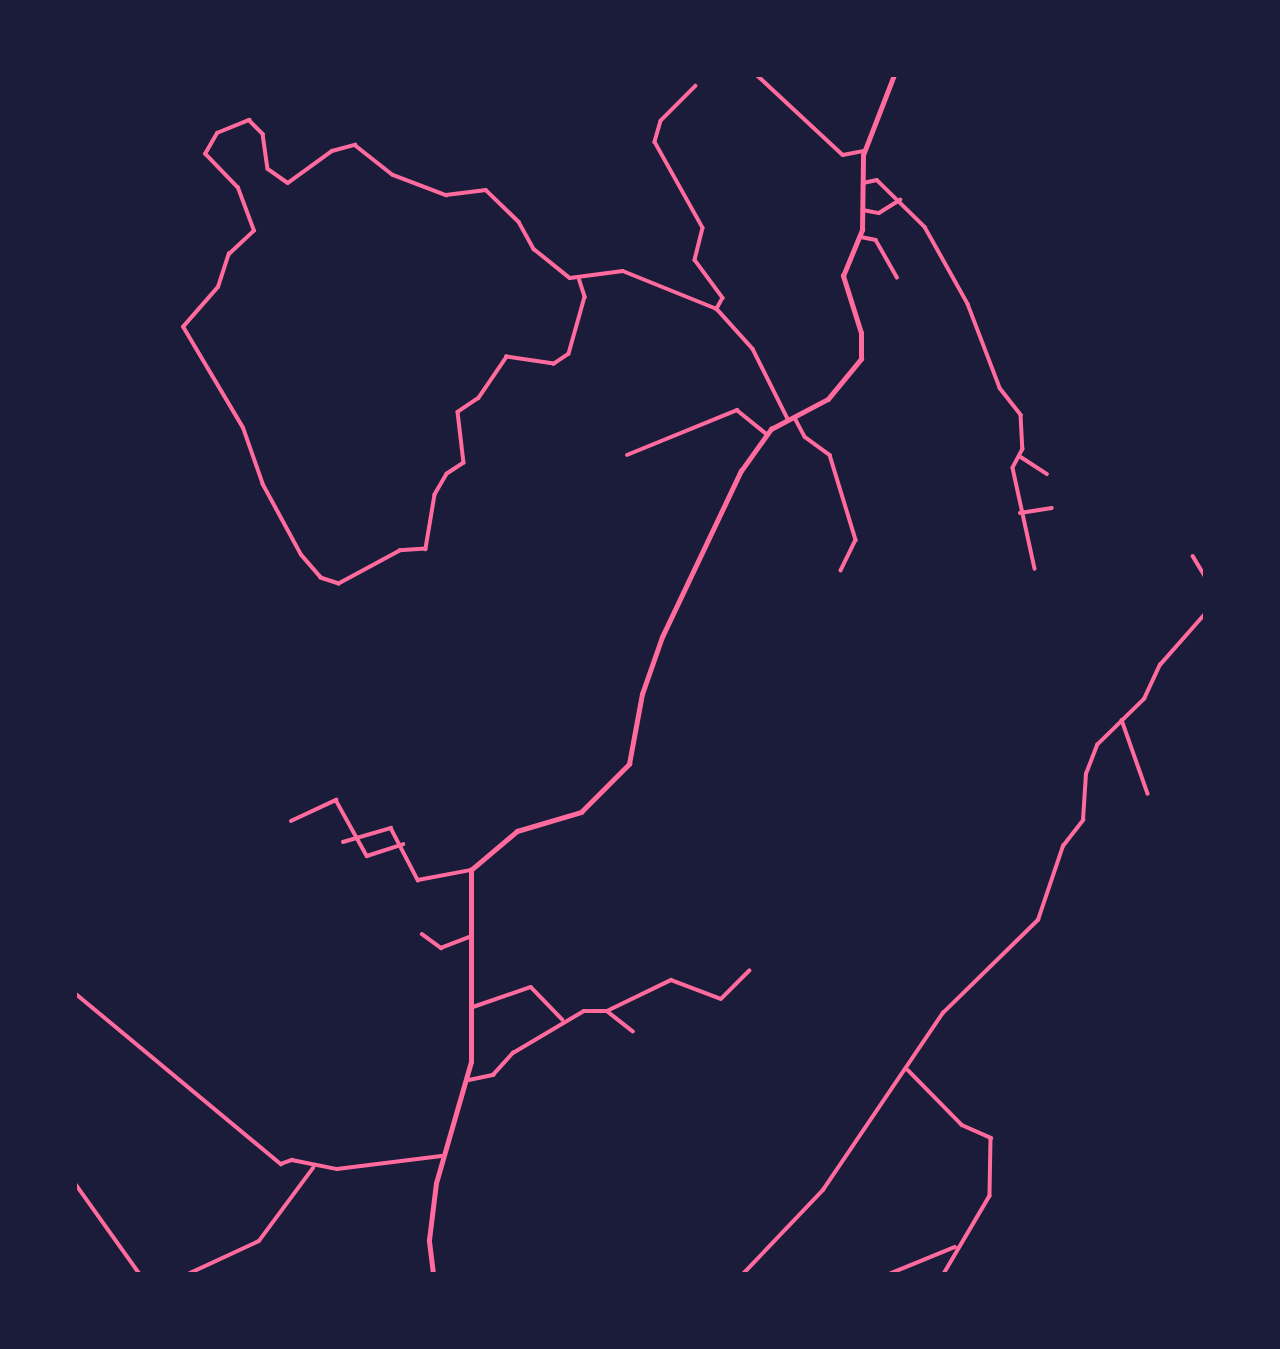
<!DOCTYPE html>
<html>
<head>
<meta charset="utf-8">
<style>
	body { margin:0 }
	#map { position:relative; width:1280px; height:1349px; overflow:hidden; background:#1b1b3a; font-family:"Roboto Condensed",sans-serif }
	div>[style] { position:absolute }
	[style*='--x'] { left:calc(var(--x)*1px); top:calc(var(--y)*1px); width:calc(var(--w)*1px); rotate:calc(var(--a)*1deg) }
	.minor>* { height:3.5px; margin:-1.75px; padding:0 1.75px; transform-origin:1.75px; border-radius:1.75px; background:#ff6b9d }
	.tertiary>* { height:4.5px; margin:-2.25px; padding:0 2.25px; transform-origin:2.25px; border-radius:2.25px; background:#ff6b9d }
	span { translate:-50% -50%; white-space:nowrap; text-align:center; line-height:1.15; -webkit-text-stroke:6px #1b1b3a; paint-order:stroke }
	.frame { position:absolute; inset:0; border:77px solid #1b1b3a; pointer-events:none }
</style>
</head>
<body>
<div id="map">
	<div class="minor">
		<div style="--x:757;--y:75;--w:117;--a:42.9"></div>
		<div style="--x:843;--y:155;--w:21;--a:-11"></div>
		<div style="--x:696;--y:86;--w:49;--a:135"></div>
		<div style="--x:661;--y:121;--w:22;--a:106"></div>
		<div style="--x:655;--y:142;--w:98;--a:60.8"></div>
		<div style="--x:703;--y:228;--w:33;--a:104"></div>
		<div style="--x:695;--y:260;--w:47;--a:53.6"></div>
		<div style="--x:723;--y:298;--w:13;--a:119"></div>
		<div style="--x:863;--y:183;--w:14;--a:-12"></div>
		<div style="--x:877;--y:180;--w:67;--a:44.4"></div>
		<div style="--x:925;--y:227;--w:88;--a:60.8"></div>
		<div style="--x:968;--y:304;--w:90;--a:69.1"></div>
		<div style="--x:1000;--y:388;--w:34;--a:52"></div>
		<div style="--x:1021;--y:415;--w:34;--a:87"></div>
		<div style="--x:1023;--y:449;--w:21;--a:118"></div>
		<div style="--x:1013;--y:468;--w:103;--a:77.7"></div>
		<div style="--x:863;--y:210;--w:16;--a:11"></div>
		<div style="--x:879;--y:213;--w:25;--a:-32"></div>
		<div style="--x:861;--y:237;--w:15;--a:11"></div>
		<div style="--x:876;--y:240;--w:43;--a:60.4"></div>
		<div style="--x:579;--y:278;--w:20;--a:72"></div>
		<div style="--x:585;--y:297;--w:59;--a:105.7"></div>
		<div style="--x:569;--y:354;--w:18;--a:146"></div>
		<div style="--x:554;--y:364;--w:48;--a:-171.5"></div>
		<div style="--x:507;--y:357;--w:50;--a:124.3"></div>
		<div style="--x:479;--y:398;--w:25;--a:146"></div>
		<div style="--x:458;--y:412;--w:51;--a:83.3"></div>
		<div style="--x:464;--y:463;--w:20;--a:147"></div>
		<div style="--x:447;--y:474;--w:24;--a:120"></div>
		<div style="--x:435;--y:495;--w:55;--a:99.5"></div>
		<div style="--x:426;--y:549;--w:26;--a:176"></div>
		<div style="--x:400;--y:551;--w:69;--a:151.6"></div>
		<div style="--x:339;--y:584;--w:19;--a:-162"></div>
		<div style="--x:321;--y:578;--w:30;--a:-131"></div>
		<div style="--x:301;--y:555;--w:80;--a:-118.5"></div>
		<div style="--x:263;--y:485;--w:60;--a:-109.3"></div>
		<div style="--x:243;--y:428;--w:117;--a:-120.7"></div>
		<div style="--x:183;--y:327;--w:53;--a:-48.8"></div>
		<div style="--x:218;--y:287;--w:35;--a:-72"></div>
		<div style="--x:229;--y:254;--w:34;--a:-43"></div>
		<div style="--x:254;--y:231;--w:46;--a:-110.4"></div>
		<div style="--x:238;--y:188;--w:47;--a:-134.1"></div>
		<div style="--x:205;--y:154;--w:24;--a:-60"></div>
		<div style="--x:217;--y:133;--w:35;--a:-22"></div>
		<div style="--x:249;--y:120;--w:20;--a:45"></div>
		<div style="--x:263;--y:134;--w:35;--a:82"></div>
		<div style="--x:268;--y:169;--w:24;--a:35"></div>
		<div style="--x:288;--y:183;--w:54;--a:-36"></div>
		<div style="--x:332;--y:151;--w:24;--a:-15"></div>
		<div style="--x:355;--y:145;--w:48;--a:38.3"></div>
		<div style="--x:393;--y:175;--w:57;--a:20.7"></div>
		<div style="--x:446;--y:195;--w:40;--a:-7.1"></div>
		<div style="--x:486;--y:190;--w:46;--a:44.1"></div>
		<div style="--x:519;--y:222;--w:31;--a:61"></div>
		<div style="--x:534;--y:249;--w:46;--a:38.9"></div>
		<div style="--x:570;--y:278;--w:53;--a:-7.5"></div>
		<div style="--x:623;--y:271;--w:101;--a:22"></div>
		<div style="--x:717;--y:309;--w:54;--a:48"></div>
		<div style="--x:753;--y:349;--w:78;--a:63.4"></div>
		<div style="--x:795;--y:418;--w:21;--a:62"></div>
		<div style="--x:805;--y:437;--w:31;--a:36"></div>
		<div style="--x:830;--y:455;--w:89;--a:73"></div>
		<div style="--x:856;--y:540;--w:34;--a:116"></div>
		<div style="--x:627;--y:455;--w:119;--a:-22.2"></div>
		<div style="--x:737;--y:410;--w:38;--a:39"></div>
		<div style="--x:1021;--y:457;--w:31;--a:33"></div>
		<div style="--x:1020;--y:513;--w:32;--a:-9"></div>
		<div style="--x:1193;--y:556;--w:23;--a:59"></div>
		<div style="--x:1122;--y:720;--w:78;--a:70.6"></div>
		<div style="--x:291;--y:821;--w:50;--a:-25"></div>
		<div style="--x:336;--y:800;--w:64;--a:61"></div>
		<div style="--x:367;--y:856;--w:38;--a:-18"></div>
		<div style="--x:343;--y:842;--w:50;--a:-16.3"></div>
		<div style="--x:391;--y:828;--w:59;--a:62.6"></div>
		<div style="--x:418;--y:880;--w:54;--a:-10.7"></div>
		<div style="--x:422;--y:934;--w:24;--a:36"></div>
		<div style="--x:441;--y:948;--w:33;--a:-21"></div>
		<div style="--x:75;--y:993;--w:268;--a:39.7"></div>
		<div style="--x:281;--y:1164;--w:12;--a:-20"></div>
		<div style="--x:292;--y:1160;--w:46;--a:11.3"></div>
		<div style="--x:337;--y:1169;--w:105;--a:-7.1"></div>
		<div style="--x:473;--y:1007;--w:61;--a:-19"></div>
		<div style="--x:531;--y:987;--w:45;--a:45.9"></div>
		<div style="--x:607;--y:1011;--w:71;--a:-25.8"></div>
		<div style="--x:671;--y:980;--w:53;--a:20.8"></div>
		<div style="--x:721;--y:999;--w:40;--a:-45"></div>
		<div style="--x:908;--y:1070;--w:77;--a:45.5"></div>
		<div style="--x:962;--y:1125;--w:32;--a:24"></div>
		<div style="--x:991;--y:1138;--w:58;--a:91"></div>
		<div style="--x:990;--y:1196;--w:91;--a:120.5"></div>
		<div style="--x:469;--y:1080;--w:25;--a:-12"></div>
		<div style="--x:493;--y:1075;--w:30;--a:-48"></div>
		<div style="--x:513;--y:1053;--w:82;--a:-30.6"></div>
		<div style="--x:584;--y:1011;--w:23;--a:0"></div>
		<div style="--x:607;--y:1011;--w:33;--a:38"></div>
		<div style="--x:75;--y:1183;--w:112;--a:54.5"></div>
		<div style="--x:188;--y:1274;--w:78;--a:-24.9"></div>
		<div style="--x:259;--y:1241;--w:91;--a:-53.5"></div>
		<div style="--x:743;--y:1274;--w:116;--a:-46.4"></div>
		<div style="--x:823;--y:1190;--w:214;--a:-55.9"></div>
		<div style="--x:943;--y:1013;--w:133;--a:-44.4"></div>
		<div style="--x:1038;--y:920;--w:78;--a:-71.3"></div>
		<div style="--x:1063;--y:846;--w:33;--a:-52"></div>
		<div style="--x:1083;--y:820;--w:46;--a:-86.3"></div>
		<div style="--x:1086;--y:774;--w:31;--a:-69"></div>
		<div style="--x:1097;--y:745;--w:66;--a:-44.4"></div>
		<div style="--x:1144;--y:699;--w:38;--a:-65"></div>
		<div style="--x:1160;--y:665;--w:68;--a:-48.6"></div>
		<div style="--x:889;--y:1274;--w:71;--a:-22.2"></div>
	</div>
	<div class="tertiary">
		<div style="--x:433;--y:1274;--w:34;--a:-97"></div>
		<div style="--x:429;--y:1240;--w:57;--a:-83"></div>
		<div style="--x:436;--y:1183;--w:126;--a:-73.9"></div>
		<div style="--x:471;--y:1062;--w:192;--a:-90"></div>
		<div style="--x:471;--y:870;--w:60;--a:-40.3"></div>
		<div style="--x:517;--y:831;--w:67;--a:-16.5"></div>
		<div style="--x:581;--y:812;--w:68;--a:-45"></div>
		<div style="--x:629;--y:764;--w:71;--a:-79.5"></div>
		<div style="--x:642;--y:694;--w:60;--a:-70.7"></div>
		<div style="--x:662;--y:637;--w:184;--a:-64.6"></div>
		<div style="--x:741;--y:471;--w:52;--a:-54.5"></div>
		<div style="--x:771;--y:429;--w:64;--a:-27.8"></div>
		<div style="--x:828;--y:399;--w:52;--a:-50.5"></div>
		<div style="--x:861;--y:359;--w:26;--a:-90"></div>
		<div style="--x:861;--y:333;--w:60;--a:-107.5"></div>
		<div style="--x:843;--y:276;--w:50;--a:-67.6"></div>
		<div style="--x:862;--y:230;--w:75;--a:-89.2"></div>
		<div style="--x:863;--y:155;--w:86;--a:-68.8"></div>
	</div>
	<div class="frame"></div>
</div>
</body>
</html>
